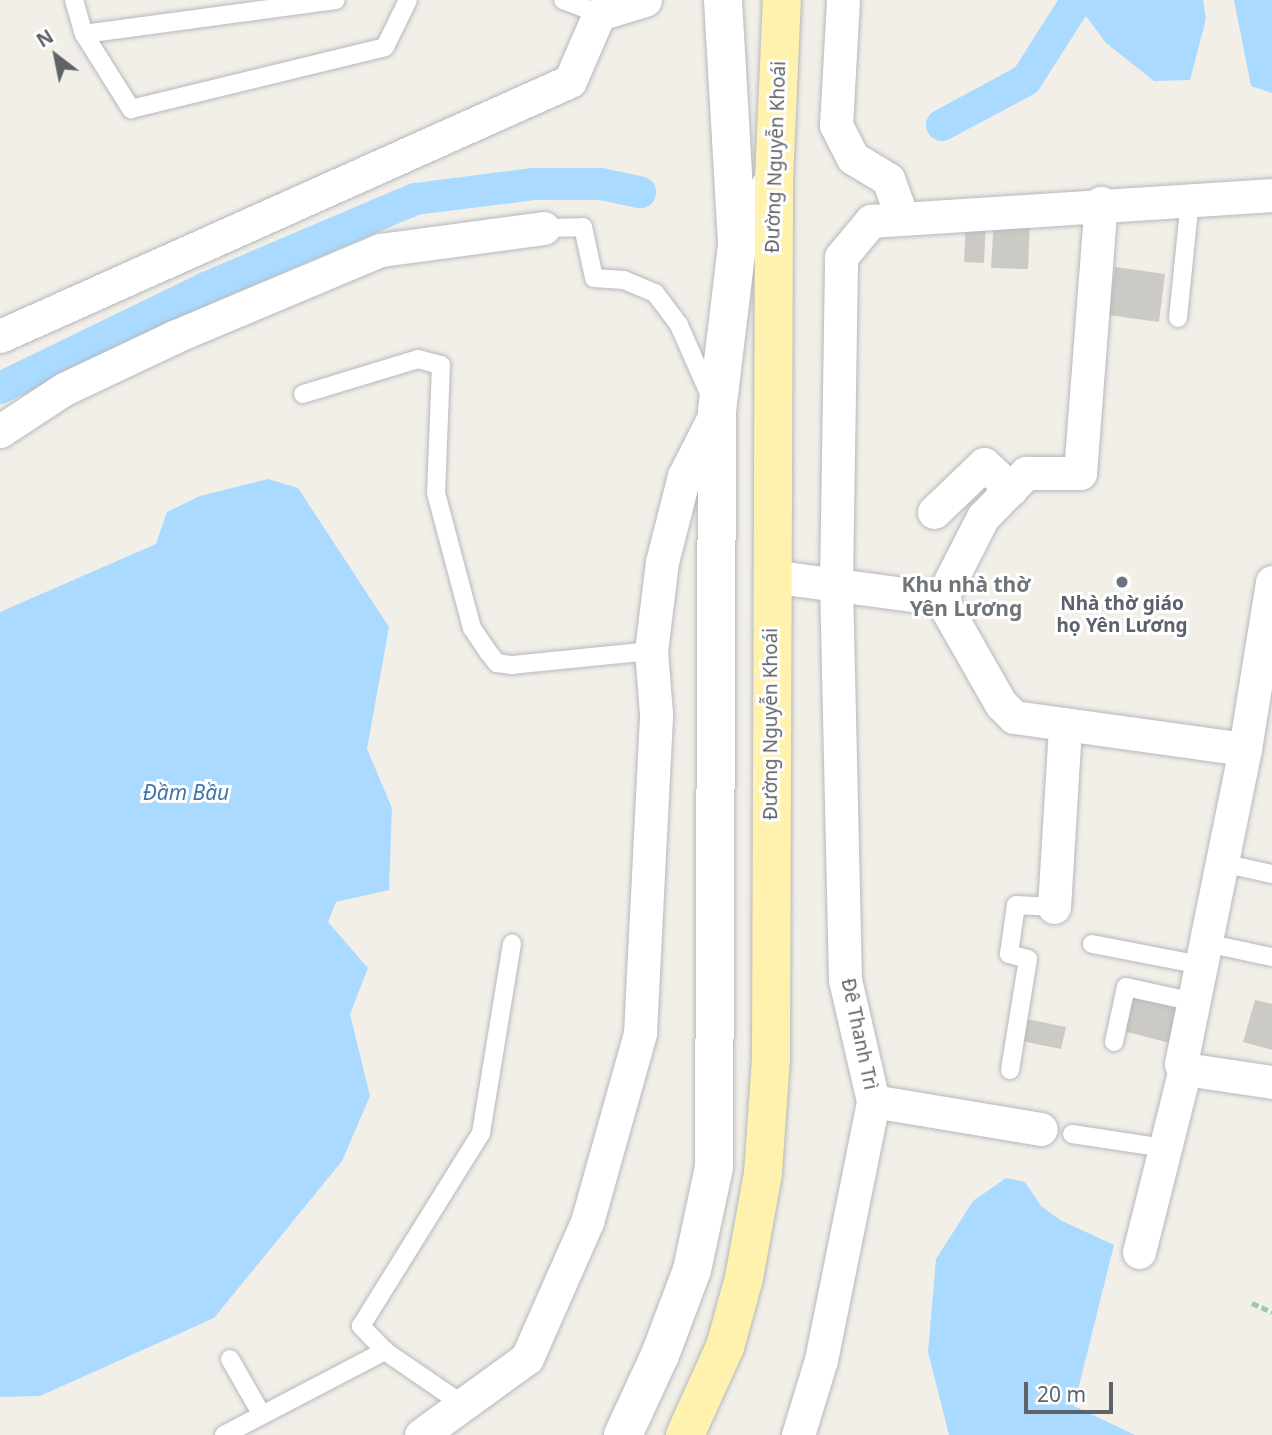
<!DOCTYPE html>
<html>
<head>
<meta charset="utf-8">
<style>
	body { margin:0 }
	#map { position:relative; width:1272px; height:1435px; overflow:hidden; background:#f1efe8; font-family:"Noto Sans",sans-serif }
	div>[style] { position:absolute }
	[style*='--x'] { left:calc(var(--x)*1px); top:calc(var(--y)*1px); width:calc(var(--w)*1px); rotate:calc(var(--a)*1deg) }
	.water>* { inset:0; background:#aadaff }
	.canal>* { height:32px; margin:-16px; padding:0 16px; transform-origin:16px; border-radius:16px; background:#aadaff }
	.building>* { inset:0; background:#cccac5 }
	.path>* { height:4.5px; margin-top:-2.25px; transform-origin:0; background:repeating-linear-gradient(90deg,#9cc7a9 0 7px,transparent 0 10.5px) }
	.roads { filter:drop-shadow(0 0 2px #b5b8bc) drop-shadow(0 0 2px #b5b8bc) }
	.service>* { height:18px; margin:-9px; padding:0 9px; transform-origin:9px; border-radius:9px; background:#fff }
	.minor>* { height:33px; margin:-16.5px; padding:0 16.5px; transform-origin:16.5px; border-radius:16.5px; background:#fff }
	.tertiary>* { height:38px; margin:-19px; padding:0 19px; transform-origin:19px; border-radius:19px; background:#fff }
	.primary>* { height:38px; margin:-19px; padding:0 19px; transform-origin:19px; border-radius:19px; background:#fff2af }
	.dots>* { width:19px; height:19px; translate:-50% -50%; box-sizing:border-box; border:4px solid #fff; border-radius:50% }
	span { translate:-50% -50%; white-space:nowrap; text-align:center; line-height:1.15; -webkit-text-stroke:6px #fff; paint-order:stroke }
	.street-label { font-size:19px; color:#5f6368 }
	.worship-label { font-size:19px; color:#5b616d; font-weight:700 }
	.neighbourhood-label { font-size:21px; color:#70757a; font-weight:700 }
	.water-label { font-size:21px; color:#4174aa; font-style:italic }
	.north { position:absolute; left:21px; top:21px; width:70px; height:70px; -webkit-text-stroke:5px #fff; paint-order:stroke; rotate:328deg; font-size:19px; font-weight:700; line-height:28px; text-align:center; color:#5f6368 }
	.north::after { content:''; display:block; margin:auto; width:24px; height:32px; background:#5f6368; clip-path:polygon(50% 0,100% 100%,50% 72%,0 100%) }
	.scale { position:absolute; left:1024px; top:1382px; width:89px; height:32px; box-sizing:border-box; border:4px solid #5f6368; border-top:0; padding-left:9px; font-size:21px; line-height:24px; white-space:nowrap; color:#5f6368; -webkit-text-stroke:5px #fff; paint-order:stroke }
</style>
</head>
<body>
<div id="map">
	<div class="water">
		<div style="clip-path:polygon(1074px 0,1203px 0,1206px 19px,1190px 80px,1154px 81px,1106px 43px)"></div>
		<div style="clip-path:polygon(1234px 0,1272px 0,1272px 93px,1251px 86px)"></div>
		<div style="clip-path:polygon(268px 479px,298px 488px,389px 627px,367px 749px,392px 808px,389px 890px,336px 902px,328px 922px,368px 968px,350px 1014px,370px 1096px,342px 1161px,214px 1318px,40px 1396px,0 1397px,0 612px,156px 544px,167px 512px,200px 496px)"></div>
		<div style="clip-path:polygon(1006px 1178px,1025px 1182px,1041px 1206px,1060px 1220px,1114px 1245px,1074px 1406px,1135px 1435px,949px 1435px,928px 1352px,936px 1259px,973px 1201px)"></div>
	</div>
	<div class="canal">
		<div style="--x:942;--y:125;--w:95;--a:-28.2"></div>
		<div style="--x:1026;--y:80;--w:95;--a:-57.5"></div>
		<div style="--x:0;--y:388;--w:231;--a:-25.9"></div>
		<div style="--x:208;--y:287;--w:225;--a:-23"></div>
		<div style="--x:415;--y:199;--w:119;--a:-7.2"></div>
		<div style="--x:533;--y:184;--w:68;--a:0"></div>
		<div style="--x:601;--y:184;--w:40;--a:12"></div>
	</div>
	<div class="building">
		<div style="clip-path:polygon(966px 218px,986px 219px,984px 263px,964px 262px)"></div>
		<div style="clip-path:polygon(994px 219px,1030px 221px,1028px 269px,991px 268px)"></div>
		<div style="clip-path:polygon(1115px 267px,1165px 274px,1159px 322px,1108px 315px)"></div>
		<div style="clip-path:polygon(1130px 990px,1184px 1005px,1174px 1044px,1119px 1030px)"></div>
		<div style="clip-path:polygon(1255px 1000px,1272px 1004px,1272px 1050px,1243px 1042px)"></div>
		<div style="clip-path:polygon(1027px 1019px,1066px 1027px,1061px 1049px,1022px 1041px)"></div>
	</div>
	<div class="path">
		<div style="--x:1252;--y:1303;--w:22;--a:24"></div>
	</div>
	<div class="roads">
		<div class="service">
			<div style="--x:74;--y:0;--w:35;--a:74"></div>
			<div style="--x:84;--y:34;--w:254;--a:-7.7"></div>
			<div style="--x:563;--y:0;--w:39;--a:21"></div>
			<div style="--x:84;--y:34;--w:89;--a:57.9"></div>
			<div style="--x:131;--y:109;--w:261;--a:-13.7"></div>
			<div style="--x:385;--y:47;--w:52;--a:-63.9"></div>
			<div style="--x:544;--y:228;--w:39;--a:-1"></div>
			<div style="--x:583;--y:227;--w:52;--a:77.8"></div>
			<div style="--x:594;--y:278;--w:30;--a:4"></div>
			<div style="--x:624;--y:280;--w:34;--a:23"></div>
			<div style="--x:655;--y:293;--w:40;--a:53"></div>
			<div style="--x:679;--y:325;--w:80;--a:66.3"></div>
			<div style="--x:1178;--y:318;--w:120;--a:-84.2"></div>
			<div style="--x:303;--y:394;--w:120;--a:-16.9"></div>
			<div style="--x:418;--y:359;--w:24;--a:15"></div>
			<div style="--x:441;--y:365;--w:128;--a:92.2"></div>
			<div style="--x:436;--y:493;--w:140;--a:75.1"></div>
			<div style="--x:472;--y:628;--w:29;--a:56"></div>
			<div style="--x:488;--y:652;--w:14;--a:51"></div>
			<div style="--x:497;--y:663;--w:15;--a:8"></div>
			<div style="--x:512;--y:665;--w:140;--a:-5.8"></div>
			<div style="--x:1222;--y:863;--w:51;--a:12.4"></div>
			<div style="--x:1206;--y:943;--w:67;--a:12"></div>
			<div style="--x:1092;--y:944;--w:111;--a:10.9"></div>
			<div style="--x:1114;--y:1042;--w:56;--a:-77.7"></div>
			<div style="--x:1126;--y:987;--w:70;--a:12.4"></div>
			<div style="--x:1010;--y:1070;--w:112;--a:-80.8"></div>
			<div style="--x:1028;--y:959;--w:20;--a:-165"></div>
			<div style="--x:1009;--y:954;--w:49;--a:-81.9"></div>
			<div style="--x:1016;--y:905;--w:38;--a:3"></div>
			<div style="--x:1072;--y:1134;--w:94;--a:8.6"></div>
			<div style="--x:230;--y:1359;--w:64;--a:60.3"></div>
			<div style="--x:465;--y:1406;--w:97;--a:-145.5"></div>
			<div style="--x:385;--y:1351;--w:35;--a:-134"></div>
			<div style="--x:361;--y:1326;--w:227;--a:-58.1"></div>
			<div style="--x:481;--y:1133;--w:192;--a:-80.7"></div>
			<div style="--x:224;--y:1435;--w:182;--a:-27.6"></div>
		</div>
		<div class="minor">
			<div style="--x:843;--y:0;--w:125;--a:93.2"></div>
			<div style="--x:836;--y:125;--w:37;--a:63"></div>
			<div style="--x:853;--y:158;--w:41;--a:31"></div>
			<div style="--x:888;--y:179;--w:40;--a:69.8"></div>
			<div style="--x:0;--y:336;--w:624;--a:-24.1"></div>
			<div style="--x:570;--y:81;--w:73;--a:-66.6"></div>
			<div style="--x:599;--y:14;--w:48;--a:-16.9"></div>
			<div style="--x:0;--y:431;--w:77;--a:-33.3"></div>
			<div style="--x:64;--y:389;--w:124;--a:-25.3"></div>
			<div style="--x:176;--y:336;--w:222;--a:-22.8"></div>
			<div style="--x:381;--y:250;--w:164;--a:-7.7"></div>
			<div style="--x:934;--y:512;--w:69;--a:-43.8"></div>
			<div style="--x:984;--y:464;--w:37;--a:43"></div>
			<div style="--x:771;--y:576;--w:172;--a:7.7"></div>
			<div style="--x:941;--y:599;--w:121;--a:60.3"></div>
			<div style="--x:1001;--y:704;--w:18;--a:45"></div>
			<div style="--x:1014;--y:717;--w:233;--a:7.9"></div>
			<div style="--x:1272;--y:582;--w:169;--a:99.2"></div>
			<div style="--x:1245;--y:749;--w:321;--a:101.5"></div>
			<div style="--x:1181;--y:1064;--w:6;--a:51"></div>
			<div style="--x:1185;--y:1069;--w:88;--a:8.5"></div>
			<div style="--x:941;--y:599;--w:92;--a:-62.9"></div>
			<div style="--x:983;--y:517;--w:62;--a:-45.7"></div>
			<div style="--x:1026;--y:473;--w:54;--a:0"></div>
			<div style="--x:1080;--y:473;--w:271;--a:-85.6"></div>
			<div style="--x:1054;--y:907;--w:181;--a:-86.5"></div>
			<div style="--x:873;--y:1101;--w:170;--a:9.5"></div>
			<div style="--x:1139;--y:1252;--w:189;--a:-75.9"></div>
			<div style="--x:421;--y:1435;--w:131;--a:-36"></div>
			<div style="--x:527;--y:1358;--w:149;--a:-66.2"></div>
			<div style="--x:587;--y:1222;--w:196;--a:-74.3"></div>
			<div style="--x:640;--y:1033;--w:320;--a:-87.1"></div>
			<div style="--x:656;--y:713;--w:62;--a:-94.6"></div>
			<div style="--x:651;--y:651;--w:90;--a:-83"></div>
			<div style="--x:662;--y:562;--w:89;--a:-75.7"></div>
			<div style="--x:684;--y:476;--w:73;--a:-63.1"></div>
			<div style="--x:798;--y:1435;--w:78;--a:-73"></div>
			<div style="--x:821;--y:1360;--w:264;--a:-78.6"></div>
			<div style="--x:873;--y:1101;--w:124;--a:-103"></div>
			<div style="--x:845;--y:980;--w:398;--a:-91.3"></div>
			<div style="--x:836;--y:582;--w:325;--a:-89.1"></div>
			<div style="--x:841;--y:257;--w:47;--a:-50.2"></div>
			<div style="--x:871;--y:221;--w:402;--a:-3.7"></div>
		</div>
		<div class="tertiary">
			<div style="--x:723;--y:0;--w:246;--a:86.7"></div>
			<div style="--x:623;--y:1435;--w:88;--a:-65.2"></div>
			<div style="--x:660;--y:1355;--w:91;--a:-69.4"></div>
			<div style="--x:692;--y:1270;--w:105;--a:-77.9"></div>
			<div style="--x:714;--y:1167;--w:756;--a:-89.77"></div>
			<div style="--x:717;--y:411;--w:166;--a:-83.1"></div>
			<div style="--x:737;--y:246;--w:76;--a:-60.7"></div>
		</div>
		<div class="primary">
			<div style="--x:685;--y:1435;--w:97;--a:-65.6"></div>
			<div style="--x:725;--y:1347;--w:72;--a:-74.6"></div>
			<div style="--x:744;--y:1278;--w:107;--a:-79.7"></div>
			<div style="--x:763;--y:1173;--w:115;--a:-86"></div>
			<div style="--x:771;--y:1058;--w:878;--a:-89.8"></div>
			<div style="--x:774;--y:180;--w:180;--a:-87.5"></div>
		</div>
	</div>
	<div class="dots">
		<div style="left:1122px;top:582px;background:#6b7280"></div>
	</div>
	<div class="street-label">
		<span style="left:776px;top:157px;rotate:-88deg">Đường Nguyễn Khoái</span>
		<span style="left:771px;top:724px;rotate:-90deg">Đường Nguyễn Khoái</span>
		<span style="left:859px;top:1034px;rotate:78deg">Đê Thanh Trì</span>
	</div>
	<div class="worship-label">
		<span style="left:1122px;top:615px">Nhà thờ giáo<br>họ Yên Lương</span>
	</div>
	<div class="neighbourhood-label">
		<span style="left:966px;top:596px">Khu nhà thờ<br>Yên Lương</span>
	</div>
	<div class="water-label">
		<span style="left:186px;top:792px">Đầm Bầu</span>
	</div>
	<div class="north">N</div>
	<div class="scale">20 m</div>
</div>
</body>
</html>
